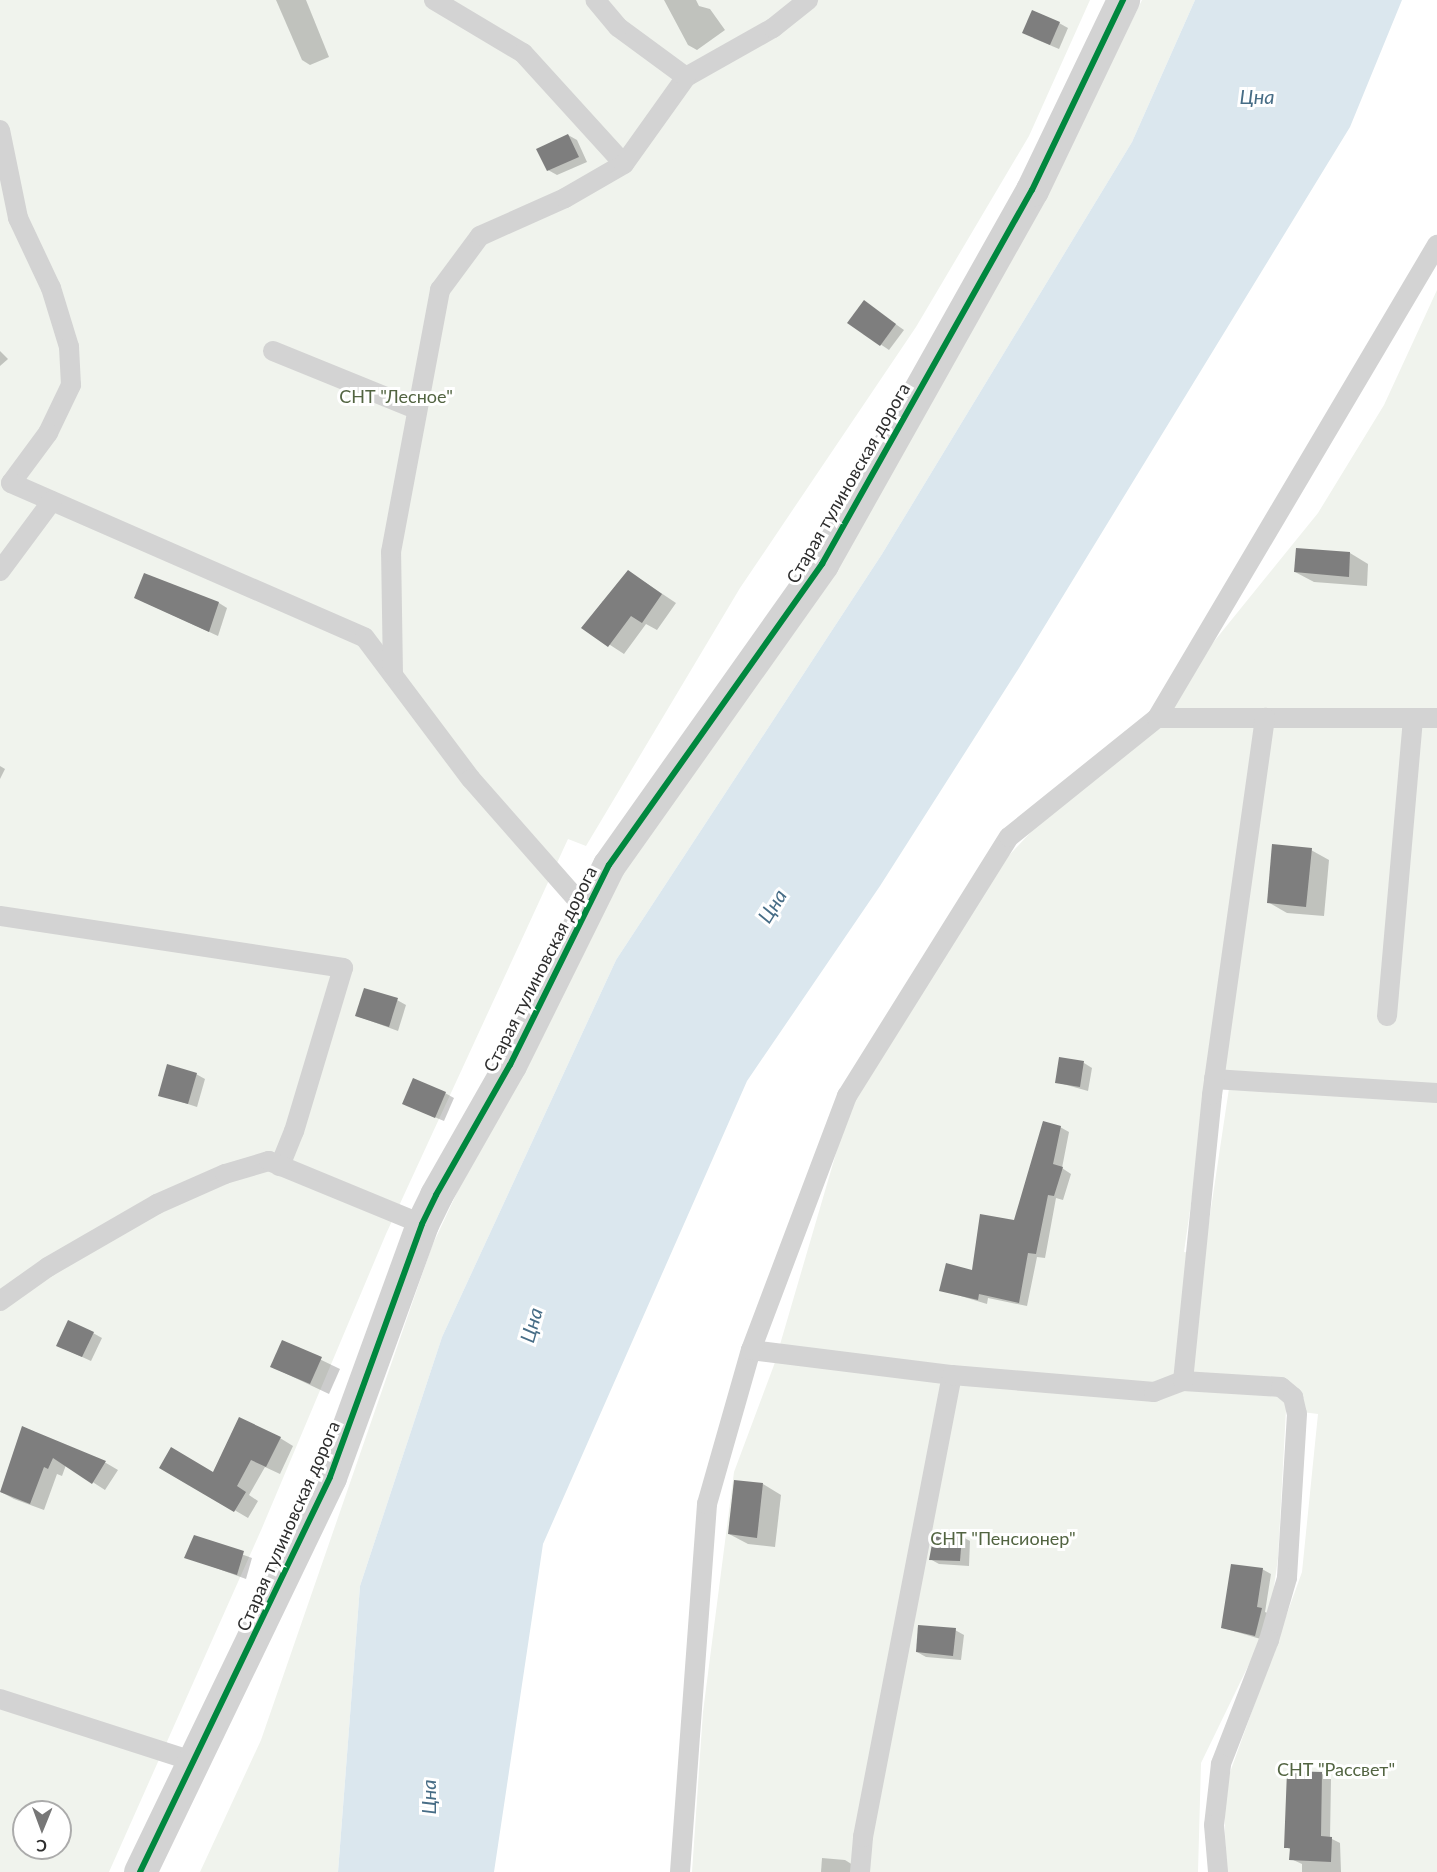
<!DOCTYPE html>
<html>
<head>
<meta charset="utf-8">
<style>
	body { margin:0 }
	#map { position:relative; width:1437px; height:1872px; overflow:hidden; background:#fff; font-family:Lato,sans-serif }
	div>[style] { position:absolute }
	[style*='--x'] { left:calc(var(--x)*1px); top:calc(var(--y)*1px); width:calc(var(--w)*1px); rotate:calc(var(--a)*1deg) }
	.green>* { inset:0; background:#f0f3ed }
	.water>* { inset:0; background:#dbe7ee }
	.shadow>* { inset:0; background:#0003 }
	.building>* { inset:0; background:#7e7e7e }
	.service>* { height:20px; margin:-10px; padding:0 10px; transform-origin:10px; border-radius:10px; background:#d3d3d3 }
	.tertiary>* { height:33px; margin:-16.5px; padding:0 16.5px; transform-origin:16.5px; border-radius:16.5px; background:#d3d3d3 }
	.cycleway>* { height:6px; margin:-3px; padding:0 3px; transform-origin:3px; border-radius:3px; background:#00873e }
	span { translate:-50% -50%; white-space:nowrap; text-align:center; line-height:1.15; -webkit-text-stroke:6px #fff; paint-order:stroke }
	.park-label { font-size:18px; color:#526441 }
	.street-label { font-size:18px; color:#2e2e2e }
	.water-label { font-size:20px; color:#476d86; font-style:italic }
	.north { position:absolute; left:12px; top:1800px; width:60px; height:60px; box-sizing:border-box; background:#fff; border:2px solid #ababab; border-radius:50%; rotate:181deg; font-size:16px; font-weight:700; line-height:24px; text-align:center; color:#2e2e2e }
	.north::after { content:''; display:block; margin:auto; width:21px; height:27px; background:#777; clip-path:polygon(50% 0,100% 100%,50% 72%,0 100%) }
</style>
</head>
<body>
<div id="map">
	<div class="green">
		<div style="clip-path:polygon(evenodd,0 0,1090px 0,1029px 136px,916px 327px,740px 588px,586px 846px,568px 839px,386px 1234px,262px 1528px,109px 1872px,0 1872px,0 0,24px 1812px,60px 1812px,60px 1848px,24px 1848px,24px 1812px)"></div>
		<div style="clip-path:polygon(1142px 0,1195px 0,1132px 142px,882px 554px,616px 960px,442px 1337px,360px 1586px,338px 1872px,200px 1872px,261px 1740px,432px 1246px,570px 951px,1101px 84px)"></div>
		<div style="clip-path:polygon(evenodd,1437px 290px,1437px 1872px,1226px 1872px,1224px 1789px,1302px 1572px,1318px 1414px,1286px 1410px,1278px 1558px,1269px 1623px,1201px 1763px,1198px 1872px,692px 1872px,703px 1712px,734px 1472px,774px 1365px,861px 1068px,989px 877px,1125px 731px,1145px 733px,1161px 707px,1318px 513px,1384px 405px,1437px 290px,1210px 1071px,1231px 1075px,1204px 1255px,1184px 1252px,1210px 1071px)"></div>
	</div>
	<div class="water">
		<div style="clip-path:polygon(1195px 0,1402px 0,1350px 127px,1019px 668px,880px 886px,747px 1081px,543px 1544px,494px 1872px,338px 1872px,360px 1586px,442px 1337px,616px 960px,882px 554px,1132px 142px)"></div>
	</div>
	<div class="shadow">
		<div style="clip-path:polygon(276px 0,306px 0,329px 57px,310px 65px,302px 60px)"></div>
		<div style="clip-path:polygon(664px 0,696px 0,699px 6px,710px 9px,725px 30px,697px 50px,688px 45px)"></div>
		<div style="clip-path:polygon(1059px 23px,1068px 28px,1059px 49px,1033px 38px)"></div>
		<div style="clip-path:polygon(568px 135px,577px 140px,587px 162px,557px 175px,548px 170px)"></div>
		<div style="clip-path:polygon(864px 302px,904px 330px,889px 350px,849px 323px)"></div>
		<div style="clip-path:polygon(0 351px,8px 359px,0 366px)"></div>
		<div style="clip-path:polygon(1350px 553px,1368px 564px,1367px 586px,1314px 582px,1295px 572px)"></div>
		<div style="clip-path:polygon(643px 581px,676px 603px,657px 630px,646px 624px,624px 654px,584px 628px,603px 601px,607px 603px)"></div>
		<div style="clip-path:polygon(144px 602px,219px 603px,227px 608px,218px 636px)"></div>
		<div style="clip-path:polygon(0 766px,5px 769px,0 779px)"></div>
		<div style="clip-path:polygon(1311px 850px,1329px 860px,1324px 916px,1287px 913px,1268px 902px)"></div>
		<div style="clip-path:polygon(397px 1000px,406px 1005px,398px 1031px,357px 1016px)"></div>
		<div style="clip-path:polygon(1084px 1063px,1092px 1068px,1088px 1091px,1056px 1082px)"></div>
		<div style="clip-path:polygon(196px 1074px,205px 1079px,197px 1107px,160px 1095px)"></div>
		<div style="clip-path:polygon(445px 1093px,454px 1098px,444px 1121px,413px 1108px)"></div>
		<div style="clip-path:polygon(1060px 1127px,1069px 1132px,1062px 1168px,1071px 1174px,1063px 1200px,1056px 1198px,1045px 1258px,1037px 1257px,1027px 1306px,988px 1298px,987px 1304px,941px 1290px,974px 1271px,1015px 1221px)"></div>
		<div style="clip-path:polygon(93px 1333px,102px 1338px,91px 1361px,58px 1346px)"></div>
		<div style="clip-path:polygon(282px 1341px,340px 1369px,329px 1394px,272px 1367px)"></div>
		<div style="clip-path:polygon(23px 1428px,106px 1463px,118px 1470px,105px 1490px,66px 1465px,62px 1476px,57px 1474px,44px 1510px,14px 1499px,1px 1492px)"></div>
		<div style="clip-path:polygon(280px 1438px,293px 1446px,280px 1474px,265px 1467px,249px 1495px,258px 1501px,248px 1518px,161px 1467px,214px 1474px)"></div>
		<div style="clip-path:polygon(763px 1484px,781px 1495px,775px 1547px,748px 1544px,729px 1534px)"></div>
		<div style="clip-path:polygon(961px 1536px,970px 1541px,969px 1566px,939px 1564px,930px 1559px)"></div>
		<div style="clip-path:polygon(194px 1537px,252px 1558px,246px 1579px,186px 1557px)"></div>
		<div style="clip-path:polygon(1262px 1569px,1271px 1574px,1265px 1612px,1270px 1614px,1264px 1640px,1223px 1628px)"></div>
		<div style="clip-path:polygon(955px 1630px,964px 1635px,961px 1660px,926px 1657px,917px 1652px)"></div>
		<div style="clip-path:polygon(1288px 1772px,1322px 1774px,1331px 1779px,1330px 1838px,1340px 1843px,1341px 1872px,1302px 1872px,1302px 1864px,1291px 1859px,1291px 1850px,1286px 1847px)"></div>
		<div style="clip-path:polygon(822px 1858px,845px 1860px,853px 1865px,853px 1872px,821px 1872px)"></div>
	</div>
	<div class="building">
		<div style="clip-path:polygon(1032px 10px,1060px 22px,1050px 45px,1022px 33px)"></div>
		<div style="clip-path:polygon(568px 134px,579px 157px,547px 171px,536px 149px)"></div>
		<div style="clip-path:polygon(864px 300px,896px 324px,880px 346px,847px 323px)"></div>
		<div style="clip-path:polygon(1296px 548px,1350px 552px,1349px 577px,1294px 572px)"></div>
		<div style="clip-path:polygon(628px 570px,662px 594px,642px 623px,631px 616px,608px 647px,581px 628px)"></div>
		<div style="clip-path:polygon(144px 573px,219px 602px,209px 632px,134px 598px)"></div>
		<div style="clip-path:polygon(1272px 844px,1312px 848px,1306px 907px,1267px 903px)"></div>
		<div style="clip-path:polygon(364px 988px,398px 998px,389px 1027px,355px 1016px)"></div>
		<div style="clip-path:polygon(1059px 1057px,1084px 1061px,1080px 1087px,1055px 1083px)"></div>
		<div style="clip-path:polygon(167px 1064px,197px 1073px,188px 1104px,158px 1096px)"></div>
		<div style="clip-path:polygon(413px 1078px,446px 1092px,435px 1118px,402px 1104px)"></div>
		<div style="clip-path:polygon(1043px 1121px,1061px 1126px,1053px 1164px,1063px 1167px,1054px 1196px,1048px 1195px,1036px 1254px,1028px 1253px,1019px 1303px,979px 1294px,978px 1300px,939px 1291px,946px 1263px,972px 1270px,980px 1214px,1014px 1220px)"></div>
		<div style="clip-path:polygon(68px 1320px,94px 1332px,82px 1357px,56px 1346px)"></div>
		<div style="clip-path:polygon(282px 1340px,322px 1357px,310px 1384px,270px 1367px)"></div>
		<div style="clip-path:polygon(239px 1417px,281px 1437px,266px 1467px,251px 1460px,237px 1486px,246px 1492px,234px 1512px,159px 1468px,171px 1447px,213px 1472px)"></div>
		<div style="clip-path:polygon(22px 1426px,36px 1432px,106px 1461px,92px 1484px,53px 1458px,48px 1469px,44px 1467px,30px 1504px,0 1492px)"></div>
		<div style="clip-path:polygon(734px 1480px,763px 1483px,757px 1538px,728px 1534px)"></div>
		<div style="clip-path:polygon(934px 1533px,962px 1535px,960px 1561px,929px 1560px)"></div>
		<div style="clip-path:polygon(194px 1535px,244px 1551px,237px 1575px,184px 1558px)"></div>
		<div style="clip-path:polygon(1231px 1564px,1263px 1568px,1257px 1607px,1262px 1608px,1255px 1636px,1221px 1628px)"></div>
		<div style="clip-path:polygon(918px 1625px,956px 1628px,953px 1656px,916px 1652px)"></div>
		<div style="clip-path:polygon(1287px 1771px,1322px 1772px,1321px 1836px,1332px 1837px,1331px 1862px,1289px 1860px,1290px 1848px,1284px 1848px)"></div>
	</div>
	<div class="service">
		<div style="--x:434;--y:0;--w:104;--a:30.8"></div>
		<div style="--x:523;--y:53;--w:150;--a:47.7"></div>
		<div style="--x:686;--y:77;--w:100;--a:-29.4"></div>
		<div style="--x:773;--y:28;--w:45;--a:-38.7"></div>
		<div style="--x:0;--y:130;--w:90;--a:78.4"></div>
		<div style="--x:18;--y:218;--w:77;--a:64.8"></div>
		<div style="--x:51;--y:288;--w:62;--a:73"></div>
		<div style="--x:69;--y:347;--w:38;--a:87"></div>
		<div style="--x:71;--y:385;--w:53;--a:115.6"></div>
		<div style="--x:48;--y:433;--w:62;--a:126.5"></div>
		<div style="--x:11;--y:483;--w:386;--a:23.6"></div>
		<div style="--x:365;--y:638;--w:176;--a:53.1"></div>
		<div style="--x:471;--y:779;--w:176;--a:48.7"></div>
		<div style="--x:273;--y:351;--w:154;--a:22.1"></div>
		<div style="--x:0;--y:571;--w:87;--a:-53.4"></div>
		<div style="--x:393;--y:675;--w:123;--a:-90.9"></div>
		<div style="--x:391;--y:552;--w:267;--a:-79.4"></div>
		<div style="--x:440;--y:290;--w:67;--a:-53.5"></div>
		<div style="--x:480;--y:236;--w:93;--a:-24.1"></div>
		<div style="--x:565;--y:198;--w:68;--a:-30"></div>
		<div style="--x:624;--y:164;--w:107;--a:-54.5"></div>
		<div style="--x:686;--y:77;--w:84;--a:-143.7"></div>
		<div style="--x:618;--y:27;--w:35;--a:-130"></div>
		<div style="--x:1157;--y:718;--w:550;--a:-59.38"></div>
		<div style="--x:0;--y:916;--w:347;--a:8.6"></div>
		<div style="--x:343;--y:968;--w:170;--a:106.7"></div>
		<div style="--x:294;--y:1131;--w:38;--a:112"></div>
		<div style="--x:1387;--y:1016;--w:299;--a:-85"></div>
		<div style="--x:1214;--y:1079;--w:223;--a:3.6"></div>
		<div style="--x:0;--y:1301;--w:59;--a:-35.3"></div>
		<div style="--x:48;--y:1267;--w:126;--a:-30"></div>
		<div style="--x:157;--y:1204;--w:74;--a:-23.8"></div>
		<div style="--x:225;--y:1174;--w:46;--a:-16.5"></div>
		<div style="--x:269;--y:1161;--w:165;--a:22.4"></div>
		<div style="--x:751;--y:1350;--w:203;--a:7.1"></div>
		<div style="--x:1183;--y:1381;--w:98;--a:3.5"></div>
		<div style="--x:1281;--y:1387;--w:16;--a:40"></div>
		<div style="--x:1293;--y:1397;--w:17;--a:77"></div>
		<div style="--x:1297;--y:1414;--w:164;--a:93.5"></div>
		<div style="--x:1287;--y:1578;--w:65;--a:106.2"></div>
		<div style="--x:1269;--y:1640;--w:133;--a:111.2"></div>
		<div style="--x:1221;--y:1764;--w:61;--a:96.5"></div>
		<div style="--x:1214;--y:1825;--w:47;--a:85.1"></div>
		<div style="--x:0;--y:1699;--w:202;--a:17.9"></div>
		<div style="--x:680;--y:1872;--w:369;--a:-85.8"></div>
		<div style="--x:707;--y:1504;--w:160;--a:-74.1"></div>
		<div style="--x:751;--y:1350;--w:272;--a:-69.3"></div>
		<div style="--x:847;--y:1096;--w:305;--a:-58"></div>
		<div style="--x:1009;--y:837;--w:190;--a:-38.8"></div>
		<div style="--x:1157;--y:718;--w:280;--a:0"></div>
		<div style="--x:860;--y:1872;--w:35;--a:-85"></div>
		<div style="--x:863;--y:1837;--w:470;--a:-79.1"></div>
		<div style="--x:952;--y:1375;--w:203;--a:4.8"></div>
		<div style="--x:1154;--y:1392;--w:31;--a:-21"></div>
		<div style="--x:1183;--y:1381;--w:287;--a:-84.2"></div>
		<div style="--x:1212;--y:1095;--w:381;--a:-82"></div>
	</div>
	<div class="tertiary">
		<div style="--x:140;--y:1872;--w:438;--a:-64.3"></div>
		<div style="--x:330;--y:1477;--w:269;--a:-70"></div>
		<div style="--x:422;--y:1224;--w:32;--a:-64"></div>
		<div style="--x:436;--y:1195;--w:150;--a:-60.4"></div>
		<div style="--x:510;--y:1065;--w:223;--a:-63.7"></div>
		<div style="--x:609;--y:865;--w:369;--a:-54.7"></div>
		<div style="--x:822;--y:564;--w:429;--a:-60.7"></div>
		<div style="--x:1032;--y:190;--w:211;--a:-64.4"></div>
	</div>
	<div class="cycleway">
		<div style="--x:140;--y:1872;--w:438;--a:-64.3"></div>
		<div style="--x:330;--y:1477;--w:269;--a:-70"></div>
		<div style="--x:422;--y:1224;--w:32;--a:-64"></div>
		<div style="--x:436;--y:1195;--w:150;--a:-60.4"></div>
		<div style="--x:510;--y:1065;--w:223;--a:-63.7"></div>
		<div style="--x:609;--y:865;--w:369;--a:-54.7"></div>
		<div style="--x:822;--y:564;--w:429;--a:-60.7"></div>
		<div style="--x:1032;--y:190;--w:211;--a:-64.4"></div>
	</div>
	<div class="park-label">
		<span style="left:396px;top:396px">СНТ "Лесное"</span>
		<span style="left:1003px;top:1538px">СНТ "Пенсионер"</span>
		<span style="left:1336px;top:1769px">СНТ "Рассвет"</span>
	</div>
	<div class="street-label">
		<span style="left:848px;top:483px;rotate:-60deg">Старая тулиновская дорога</span>
		<span style="left:540px;top:969px;rotate:-63deg">Старая тулиновская дорога</span>
		<span style="left:288px;top:1526px;rotate:-66deg">Старая тулиновская дорога</span>
	</div>
	<div class="water-label">
		<span style="left:1257px;top:96px">Цна</span>
		<span style="left:772px;top:906px;rotate:-58deg">Цна</span>
		<span style="left:531px;top:1325px;rotate:-74deg">Цна</span>
		<span style="left:428px;top:1797px;rotate:-90deg">Цна</span>
	</div>
	<div class="north">С</div>
</div>
</body>
</html>
